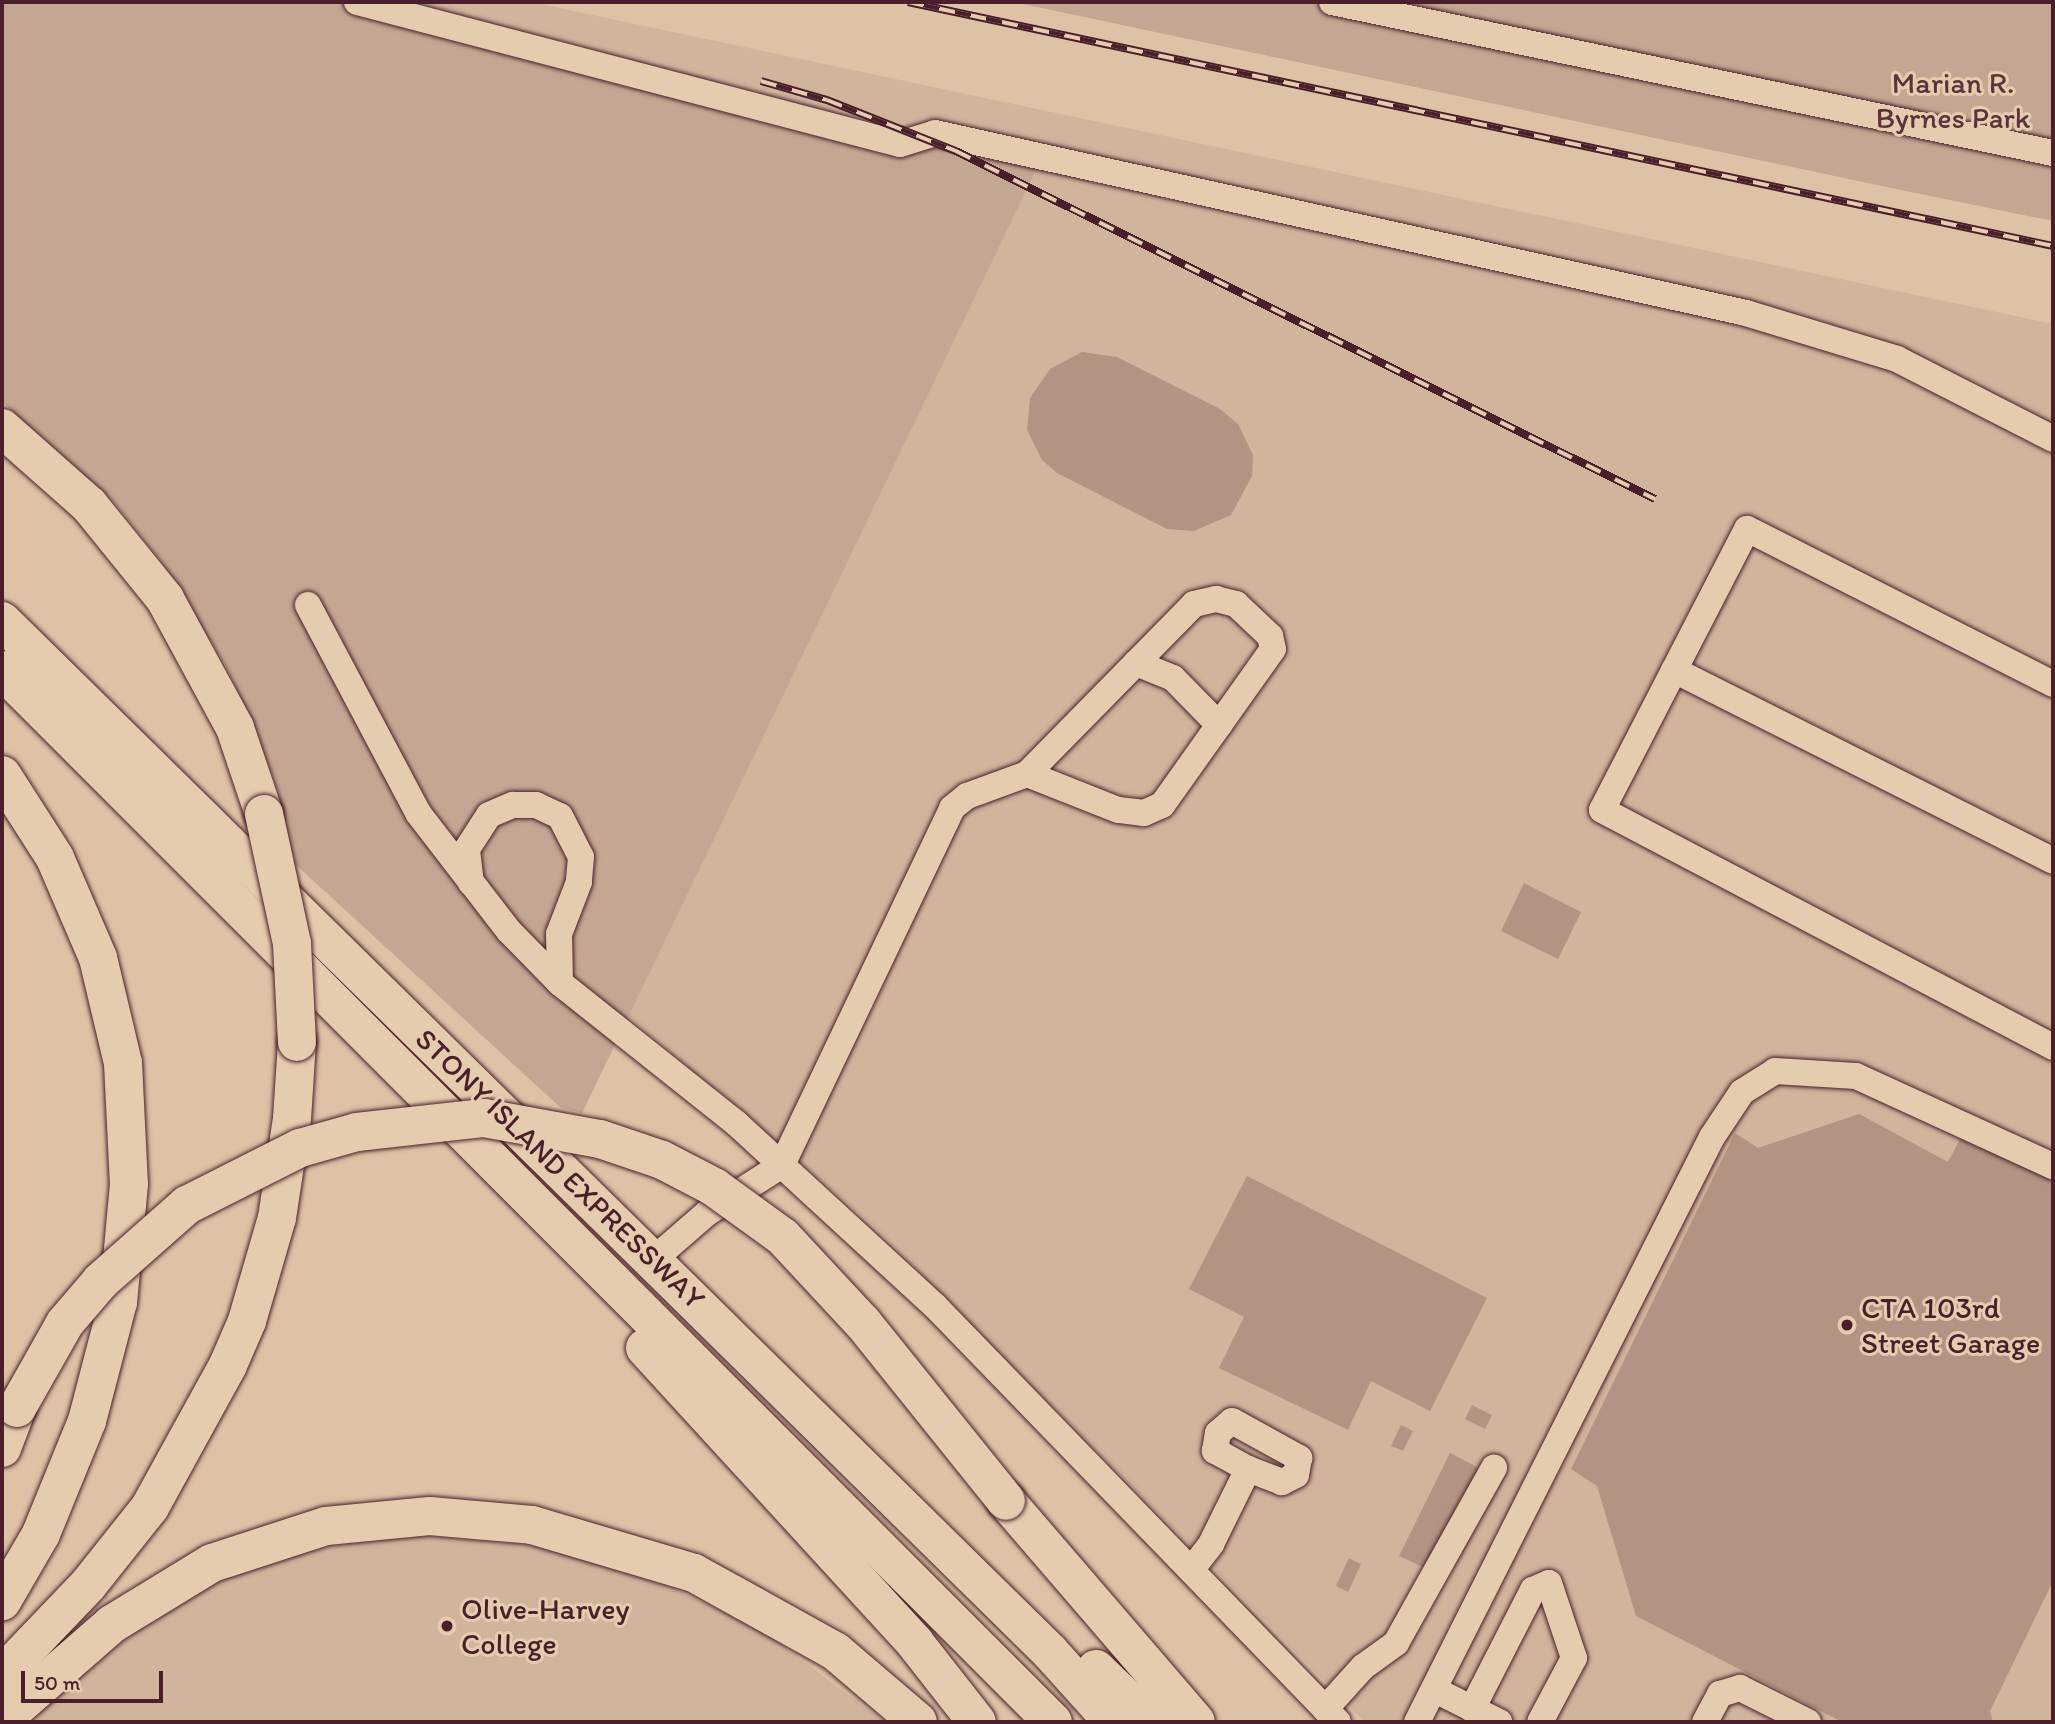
<!DOCTYPE html>
<html>
<head>
<meta charset="utf-8">
<style>
	body { margin:0 }
	#map { position:relative; width:2055px; height:1724px; overflow:hidden; background:#ddc2a6; font-family:Itim,sans-serif }
	div>[style] { position:absolute }
	[style*='--x'] { left:calc(var(--x)*1px); top:calc(var(--y)*1px); width:calc(var(--w)*1px); rotate:calc(var(--a)*1deg) }
	.built>* { inset:0; background:#d0b49c }
	.green>* { inset:0; background:#c4a792 }
	.building>* { inset:0; background:#b39484 }
	.roads { filter:drop-shadow(0 0 2px #4a1f2b) drop-shadow(0 0 2px #4a1f2b) }
	.minor>* { height:26px; margin:-13px; padding:0 13px; transform-origin:13px; border-radius:13px; background:#e6ccae }
	.highway>* { height:38px; margin:-19px; padding:0 19px; transform-origin:19px; border-radius:19px; background:#e6ccae }
	.rail>* { height:8px; margin-top:-4px; transform-origin:0; background:repeating-linear-gradient(90deg,#e6ccae 0 16px,#4a1f2b 0 32px); box-sizing:border-box; border-block:2px solid #4a1f2b }
	.bridges { filter:drop-shadow(0 0 2px #4a1f2b) drop-shadow(0 0 2px #4a1f2b) }
	.highway-bridge>* { height:38px; margin:-19px; padding:0 19px; transform-origin:19px; border-radius:19px; background:#e6ccae }
	.dots>* { width:19px; height:19px; translate:-50% -50%; box-sizing:border-box; border:4px solid #e6ccae; border-radius:50% }
	span { translate:-50% -50%; white-space:nowrap; text-align:center; line-height:1.15; -webkit-text-stroke:6px #e6ccae; paint-order:stroke }
	.park-label { font-size:30px; color:#5c333a }
	.street-label { font-size:30px; color:#4a1f2b }
	.poi-label { font-size:30px; color:#4a1f2b }
	.left { translate:0 -50%; text-align:left }
	.frame { position:absolute; inset:0; border:4px solid #4a1f2b; pointer-events:none }
	.scale { position:absolute; left:21px; top:1671px; width:142px; height:32px; box-sizing:border-box; border:4px solid #4a1f2b; border-top:0; padding-left:9px; font-size:21px; line-height:24px; white-space:nowrap; color:#4a1f2b; -webkit-text-stroke:5px #e6ccae; paint-order:stroke }
</style>
</head>
<body>
<div id="map">
	<div class="built">
		<div style="clip-path:polygon(384px 2px,531px 2px,2053px 324px,2053px 1722px,1365px 1722px,875px 1227px,626px 1014px,1039px 164px)"></div>
		<div style="clip-path:polygon(405px 1534px,541px 1546px,643px 1574px,763px 1631px,884px 1722px,26px 1722px,147px 1621px,226px 1576px,281px 1555px)"></div>
	</div>
	<div class="green">
		<div style="clip-path:polygon(2px 2px,384px 2px,1039px 164px,582px 1113px,561px 1108px,295px 864px,279px 793px,254px 728px,226px 666px,162px 562px,114px 502px,2px 402px)"></div>
		<div style="clip-path:polygon(1014px 2px,2053px 2px,2053px 221px,1896px 189px)"></div>
	</div>
	<div class="building">
		<div style="clip-path:polygon(1082px 352px,1117px 357px,1220px 409px,1238px 424px,1253px 455px,1252px 476px,1231px 515px,1194px 531px,1167px 529px,1057px 473px,1042px 460px,1027px 430px,1030px 398px,1050px 369px)"></div>
		<div style="clip-path:polygon(1524px 883px,1581px 912px,1558px 959px,1501px 931px)"></div>
		<div style="clip-path:polygon(1859px 1114px,1948px 1162px,1962px 1135px,2053px 1181px,2053px 1581px,1990px 1711px,1993px 1722px,1842px 1722px,1636px 1616px,1597px 1486px,1571px 1469px,1735px 1133px,1758px 1148px)"></div>
		<div style="clip-path:polygon(1247px 1176px,1487px 1298px,1430px 1411px,1371px 1381px,1348px 1430px,1219px 1368px,1244px 1317px,1189px 1289px)"></div>
		<div style="clip-path:polygon(1472px 1405px,1492px 1415px,1485px 1429px,1465px 1419px)"></div>
		<div style="clip-path:polygon(1401px 1425px,1413px 1431px,1403px 1451px,1391px 1446px)"></div>
		<div style="clip-path:polygon(1450px 1453px,1481px 1469px,1431px 1571px,1399px 1556px)"></div>
		<div style="clip-path:polygon(1349px 1558px,1361px 1564px,1348px 1592px,1336px 1586px)"></div>
	</div>
	<div class="roads">
		<div class="minor">
			<div style="--x:357;--y:2;--w:561;--a:14.66"></div>
			<div style="--x:900;--y:144;--w:37;--a:-17"></div>
			<div style="--x:935;--y:133;--w:831;--a:12.51"></div>
			<div style="--x:1746;--y:313;--w:158;--a:16.9"></div>
			<div style="--x:1897;--y:359;--w:175;--a:27.1"></div>
			<div style="--x:1332;--y:2;--w:737;--a:11.83"></div>
			<div style="--x:308;--y:605;--w:235;--a:62.1"></div>
			<div style="--x:418;--y:813;--w:149;--a:52.4"></div>
			<div style="--x:509;--y:931;--w:73;--a:45.6"></div>
			<div style="--x:560;--y:983;--w:225;--a:38.5"></div>
			<div style="--x:736;--y:1123;--w:270;--a:42.6"></div>
			<div style="--x:935;--y:1306;--w:579;--a:45.91"></div>
			<div style="--x:1136;--y:663;--w:40;--a:22"></div>
			<div style="--x:1173;--y:678;--w:66;--a:45.6"></div>
			<div style="--x:1674;--y:670;--w:424;--a:26.7"></div>
			<div style="--x:2053;--y:684;--w:343;--a:-153.1"></div>
			<div style="--x:1747;--y:529;--w:316;--a:117.3"></div>
			<div style="--x:1602;--y:810;--w:509;--a:27.72"></div>
			<div style="--x:471;--y:883;--w:34;--a:-97"></div>
			<div style="--x:467;--y:849;--w:40;--a:-57.1"></div>
			<div style="--x:489;--y:815;--w:26;--a:-23"></div>
			<div style="--x:513;--y:805;--w:23;--a:0"></div>
			<div style="--x:536;--y:805;--w:26;--a:25"></div>
			<div style="--x:560;--y:816;--w:46;--a:62.9"></div>
			<div style="--x:581;--y:857;--w:25;--a:95"></div>
			<div style="--x:579;--y:882;--w:56;--a:111"></div>
			<div style="--x:559;--y:934;--w:49;--a:88.8"></div>
			<div style="--x:653;--y:1260;--w:72;--a:-41"></div>
			<div style="--x:707;--y:1213;--w:89;--a:-32.6"></div>
			<div style="--x:782;--y:1165;--w:395;--a:-64.5"></div>
			<div style="--x:952;--y:808;--w:19;--a:-39"></div>
			<div style="--x:967;--y:796;--w:64;--a:-20.1"></div>
			<div style="--x:1027;--y:774;--w:238;--a:-45.5"></div>
			<div style="--x:1194;--y:604;--w:23;--a:-13"></div>
			<div style="--x:1216;--y:599;--w:21;--a:14"></div>
			<div style="--x:1236;--y:604;--w:47;--a:43.3"></div>
			<div style="--x:1270;--y:636;--w:13;--a:77"></div>
			<div style="--x:1273;--y:649;--w:191;--a:125.4"></div>
			<div style="--x:1162;--y:805;--w:20;--a:156"></div>
			<div style="--x:1144;--y:813;--w:26;--a:-173"></div>
			<div style="--x:1118;--y:810;--w:98;--a:-158.4"></div>
			<div style="--x:1191;--y:1570;--w:33;--a:-52"></div>
			<div style="--x:1211;--y:1544;--w:84;--a:-63.7"></div>
			<div style="--x:1248;--y:1469;--w:38;--a:-151"></div>
			<div style="--x:1215;--y:1451;--w:18;--a:-81"></div>
			<div style="--x:1218;--y:1433;--w:18;--a:-41"></div>
			<div style="--x:1232;--y:1421;--w:77;--a:28.9"></div>
			<div style="--x:1299;--y:1458;--w:17;--a:100"></div>
			<div style="--x:1296;--y:1475;--w:16;--a:153"></div>
			<div style="--x:1282;--y:1482;--w:36;--a:-159"></div>
			<div style="--x:1435;--y:1690;--w:72;--a:26.6"></div>
			<div style="--x:1325;--y:1709;--w:57;--a:-47.9"></div>
			<div style="--x:1363;--y:1667;--w:41;--a:-36"></div>
			<div style="--x:1396;--y:1643;--w:201;--a:-60.8"></div>
			<div style="--x:1472;--y:1709;--w:134;--a:-62.9"></div>
			<div style="--x:1533;--y:1590;--w:17;--a:-24"></div>
			<div style="--x:1549;--y:1583;--w:79;--a:71.6"></div>
			<div style="--x:1574;--y:1658;--w:72;--a:118"></div>
			<div style="--x:1417;--y:1722;--w:655;--a:-63.24"></div>
			<div style="--x:1712;--y:1137;--w:54;--a:-56.3"></div>
			<div style="--x:1742;--y:1092;--w:39;--a:-32"></div>
			<div style="--x:1775;--y:1071;--w:81;--a:3.5"></div>
			<div style="--x:1856;--y:1076;--w:217;--a:24.6"></div>
			<div style="--x:1705;--y:1722;--w:32;--a:-62"></div>
			<div style="--x:1720;--y:1694;--w:21;--a:-17"></div>
			<div style="--x:1740;--y:1688;--w:76;--a:26.6"></div>
		</div>
		<div class="highway">
			<div style="--x:2;--y:428;--w:116;--a:41.5"></div>
			<div style="--x:89;--y:505;--w:121;--a:51"></div>
			<div style="--x:165;--y:599;--w:147;--a:61.5"></div>
			<div style="--x:235;--y:728;--w:91;--a:71.4"></div>
			<div style="--x:2;--y:621;--w:1470;--a:44.53"></div>
			<div style="--x:1050;--y:1652;--w:94;--a:48"></div>
			<div style="--x:2;--y:670;--w:1487;--a:45.03"></div>
			<div style="--x:2;--y:775;--w:98;--a:57.4"></div>
			<div style="--x:55;--y:858;--w:109;--a:66.7"></div>
			<div style="--x:98;--y:958;--w:108;--a:76.6"></div>
			<div style="--x:123;--y:1063;--w:121;--a:87.2"></div>
			<div style="--x:129;--y:1184;--w:119;--a:95.3"></div>
			<div style="--x:118;--y:1302;--w:123;--a:104.6"></div>
			<div style="--x:87;--y:1421;--w:122;--a:112.2"></div>
			<div style="--x:41;--y:1534;--w:78;--a:120.2"></div>
			<div style="--x:645;--y:1348;--w:400;--a:47.5"></div>
			<div style="--x:915;--y:1643;--w:100;--a:51.9"></div>
			<div style="--x:2;--y:1448;--w:43;--a:-69.4"></div>
			<div style="--x:1006;--y:1501;--w:291;--a:49.3"></div>
			<div style="--x:1096;--y:1669;--w:76;--a:43.9"></div>
			<div style="--x:2;--y:1675;--w:124;--a:-46.3"></div>
			<div style="--x:88;--y:1585;--w:100;--a:-51.5"></div>
			<div style="--x:150;--y:1507;--w:162;--a:-61.2"></div>
			<div style="--x:228;--y:1365;--w:48;--a:-66.6"></div>
			<div style="--x:247;--y:1321;--w:107;--a:-73.8"></div>
			<div style="--x:277;--y:1218;--w:100;--a:-81.4"></div>
			<div style="--x:292;--y:1119;--w:77;--a:-86.3"></div>
			<div style="--x:2;--y:1720;--w:146;--a:-41.1"></div>
			<div style="--x:112;--y:1624;--w:117;--a:-31.4"></div>
			<div style="--x:212;--y:1563;--w:120;--a:-18"></div>
			<div style="--x:326;--y:1526;--w:104;--a:-5.5"></div>
			<div style="--x:430;--y:1516;--w:102;--a:5"></div>
			<div style="--x:532;--y:1525;--w:169;--a:16.5"></div>
			<div style="--x:694;--y:1573;--w:161;--a:29"></div>
			<div style="--x:835;--y:1651;--w:109;--a:40.5"></div>
		</div>
	</div>
	<div class="rail">
		<div style="--x:908;--y:2;--w:1171;--a:12.03"></div>
		<div style="--x:761;--y:81;--w:69;--a:16.1"></div>
		<div style="--x:827;--y:100;--w:139;--a:21.6"></div>
		<div style="--x:956;--y:151;--w:781;--a:26.47"></div>
	</div>
	<div class="bridges">
		<div class="highway-bridge">
			<div style="--x:264;--y:814;--w:133;--a:77.8"></div>
			<div style="--x:292;--y:944;--w:98;--a:87.1"></div>
			<div style="--x:17;--y:1408;--w:98;--a:-60.5"></div>
			<div style="--x:65;--y:1323;--w:55;--a:-49.4"></div>
			<div style="--x:101;--y:1281;--w:115;--a:-41.5"></div>
			<div style="--x:187;--y:1205;--w:127;--a:-26.8"></div>
			<div style="--x:300;--y:1148;--w:59;--a:-15.7"></div>
			<div style="--x:357;--y:1132;--w:128;--a:-6.3"></div>
			<div style="--x:484;--y:1118;--w:118;--a:10.3"></div>
			<div style="--x:600;--y:1139;--w:65;--a:18.7"></div>
			<div style="--x:662;--y:1160;--w:59;--a:27.4"></div>
			<div style="--x:714;--y:1187;--w:85;--a:35.9"></div>
			<div style="--x:783;--y:1237;--w:117;--a:47.1"></div>
			<div style="--x:863;--y:1323;--w:228;--a:51.2"></div>
		</div>
	</div>
	<div class="dots">
		<div style="left:1847px;top:1325px;background:#4a1f2b"></div>
		<div style="left:447px;top:1626px;background:#4a1f2b"></div>
	</div>
	<div class="park-label">
		<span style="left:1953px;top:100px">Marian R.<br>Byrnes Park</span>
	</div>
	<div class="street-label">
		<span style="left:560px;top:1169px;rotate:44deg">STONY ISLAND EXPRESSWAY</span>
	</div>
	<div class="poi-label">
		<span class="left" style="left:1861px;top:1325px">CTA 103rd<br>Street Garage</span>
		<span class="left" style="left:461px;top:1626px">Olive-Harvey<br>College</span>
	</div>
	<div class="frame"></div>
	<div class="scale">50 m</div>
</div>
</body>
</html>
